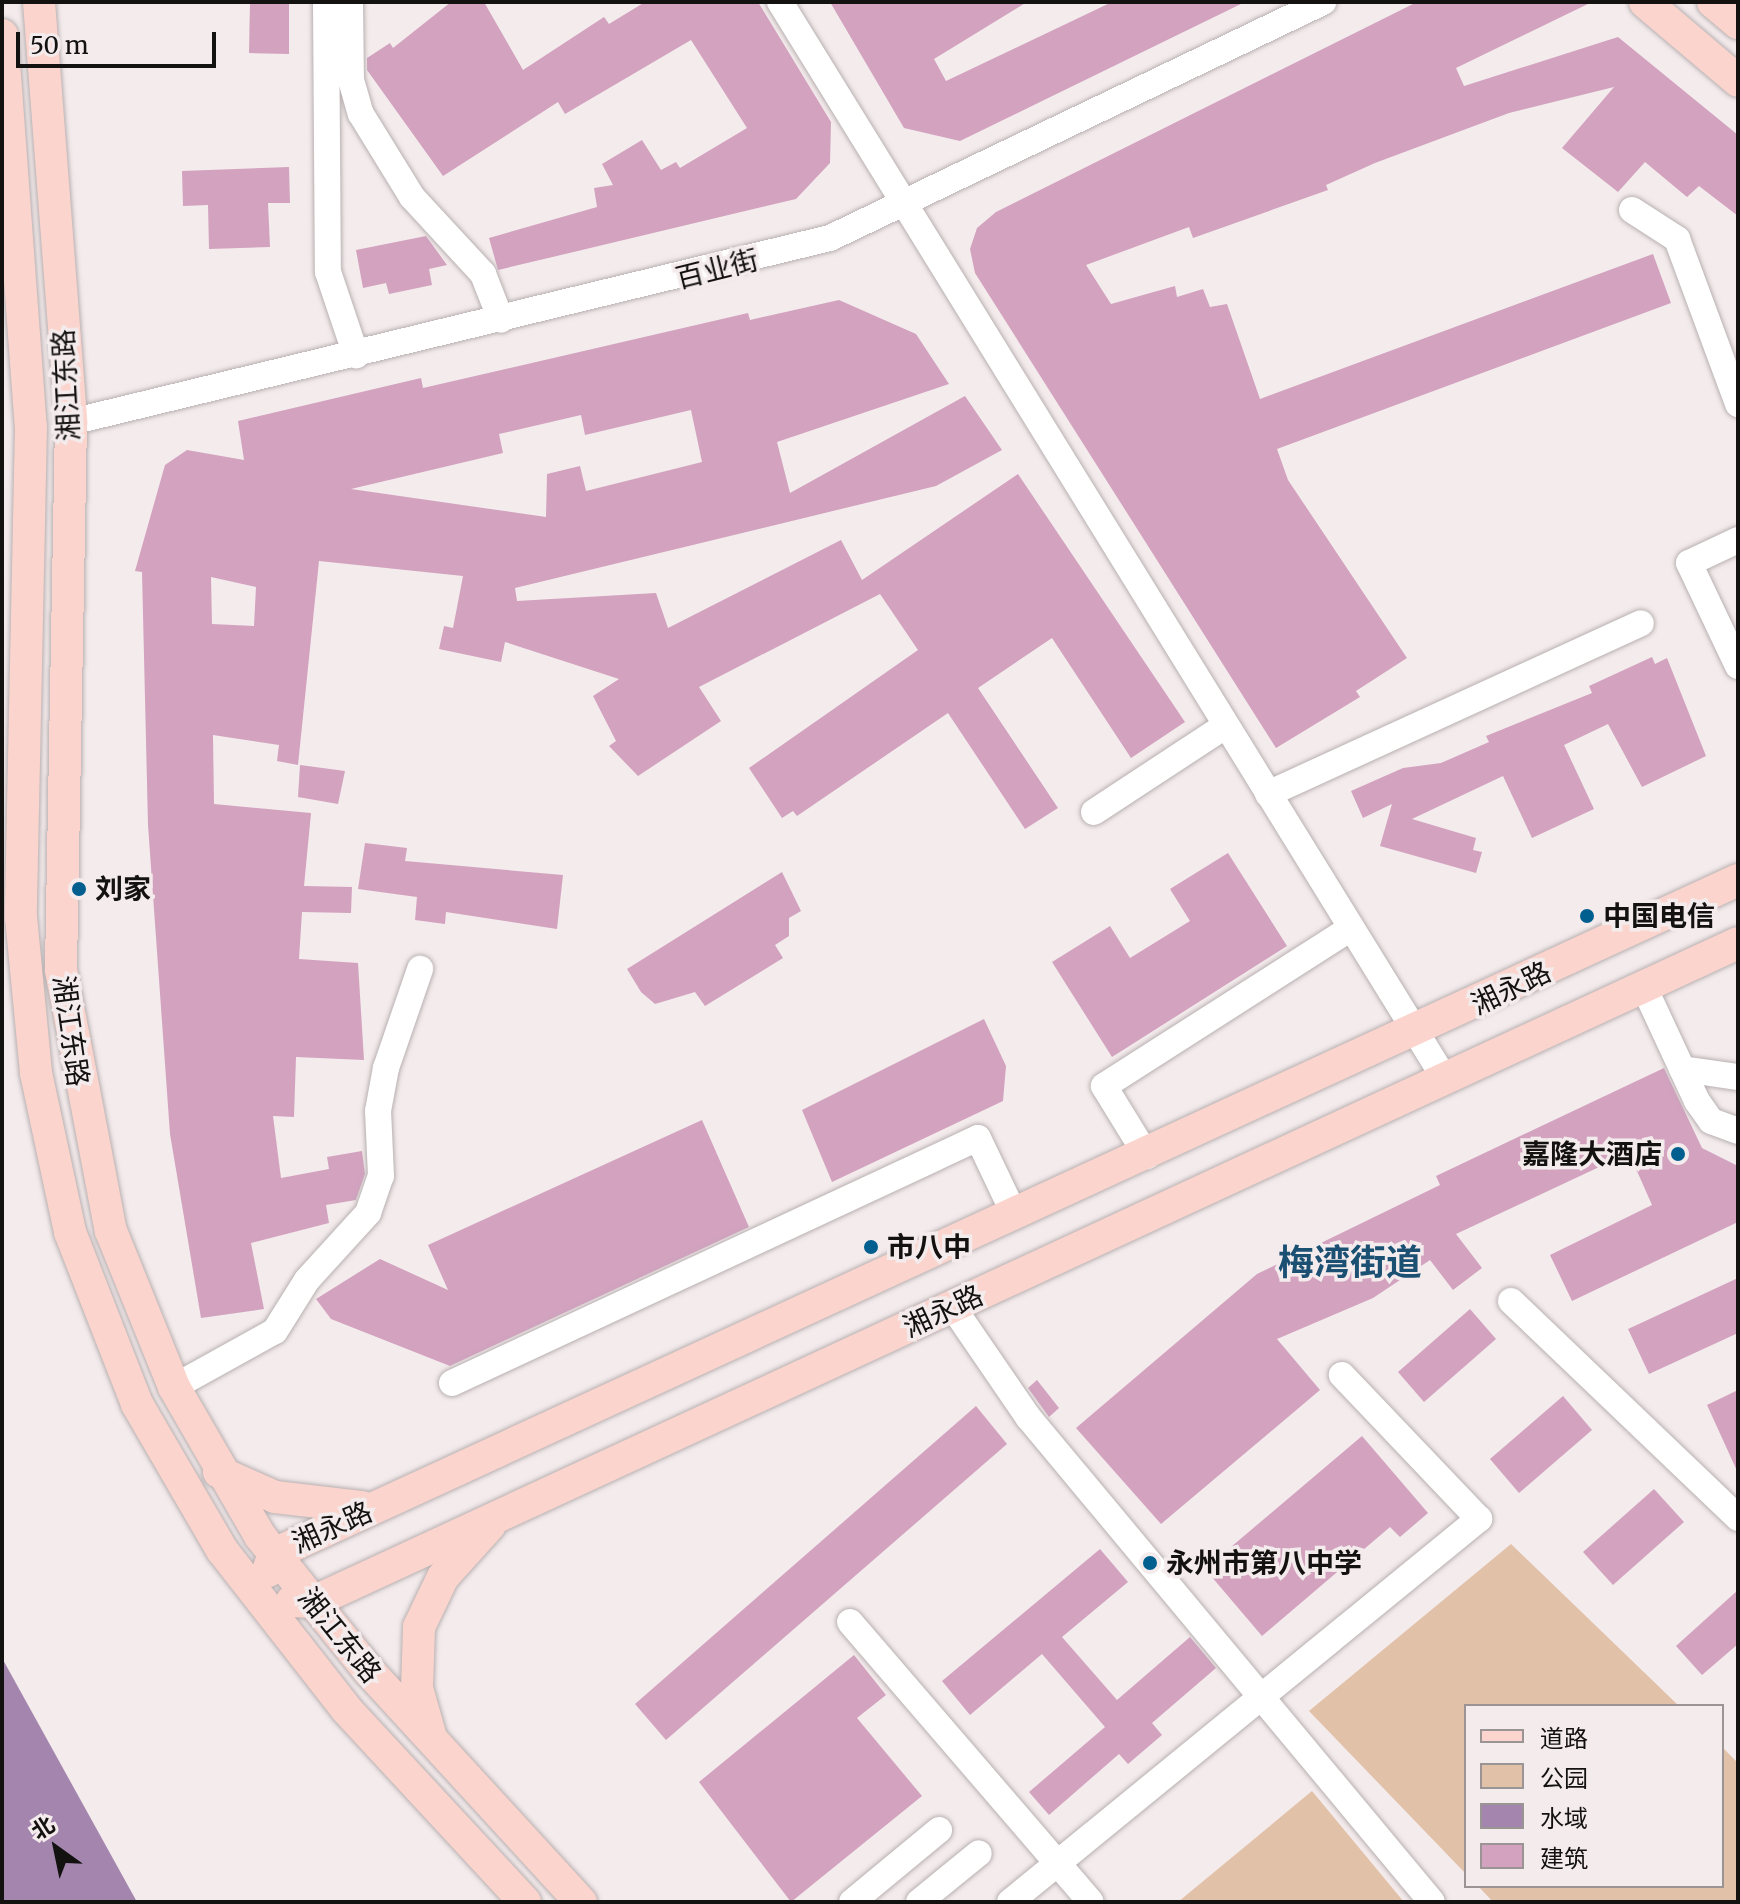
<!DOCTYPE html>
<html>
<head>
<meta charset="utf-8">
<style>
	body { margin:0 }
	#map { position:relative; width:1740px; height:1904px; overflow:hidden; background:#f4ebec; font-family:Merriweather,"Noto Sans SC",serif }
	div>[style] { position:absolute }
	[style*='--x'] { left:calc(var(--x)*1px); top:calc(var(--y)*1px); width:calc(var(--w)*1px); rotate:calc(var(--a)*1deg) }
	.green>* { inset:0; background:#e2c1a9 }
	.water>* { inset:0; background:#a385ae }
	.building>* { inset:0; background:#d2a2bf }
	.roads { filter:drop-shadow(0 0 2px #b8b0b1) drop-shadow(0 0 2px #b8b0b1) }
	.minor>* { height:26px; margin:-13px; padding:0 13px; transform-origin:13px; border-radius:13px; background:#fff }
	.major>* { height:32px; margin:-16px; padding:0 16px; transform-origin:16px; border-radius:16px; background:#fbd5cd }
	.dots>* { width:22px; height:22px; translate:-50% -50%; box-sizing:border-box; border:4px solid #f4ebec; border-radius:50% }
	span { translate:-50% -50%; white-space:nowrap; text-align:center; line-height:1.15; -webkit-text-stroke:7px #f4ebec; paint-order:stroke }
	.street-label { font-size:28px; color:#141111 }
	.poi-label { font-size:28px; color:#141111; font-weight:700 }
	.left { translate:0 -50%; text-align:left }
	.right { translate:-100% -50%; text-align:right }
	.district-label { font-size:36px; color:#1b5073; font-weight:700 }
	.frame { position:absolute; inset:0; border:4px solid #141111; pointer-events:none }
	.legend { position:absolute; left:1464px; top:1704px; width:260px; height:184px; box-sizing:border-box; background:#f4ebec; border:2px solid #9a9494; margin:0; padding:10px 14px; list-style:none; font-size:24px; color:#141111 }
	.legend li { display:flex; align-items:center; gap:16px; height:40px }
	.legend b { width:40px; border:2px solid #9a9494 }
	.north { position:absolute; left:16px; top:1808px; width:80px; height:80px; -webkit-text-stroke:6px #f4ebec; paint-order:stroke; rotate:327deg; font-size:22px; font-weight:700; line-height:32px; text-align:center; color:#141111 }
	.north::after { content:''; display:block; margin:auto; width:28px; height:36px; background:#141111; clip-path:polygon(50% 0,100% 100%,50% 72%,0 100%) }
	.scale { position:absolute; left:16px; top:32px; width:200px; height:36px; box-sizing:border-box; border:4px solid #141111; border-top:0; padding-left:10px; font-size:24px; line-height:28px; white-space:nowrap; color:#141111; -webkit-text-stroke:6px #f4ebec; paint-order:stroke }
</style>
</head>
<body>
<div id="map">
	<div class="green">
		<div style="clip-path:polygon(1511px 1544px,1679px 1706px,1466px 1706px,1466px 1874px,1309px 1711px)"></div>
		<div style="clip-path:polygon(1722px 1747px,1738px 1763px,1738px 1902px,1493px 1902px,1478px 1886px,1722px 1886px)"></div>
		<div style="clip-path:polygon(1312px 1791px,1404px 1902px,1178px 1902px)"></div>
	</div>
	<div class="water">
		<div style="clip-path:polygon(2px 1658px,137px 1902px,2px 1902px)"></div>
	</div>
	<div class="building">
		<div style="clip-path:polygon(250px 2px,289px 2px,289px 54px,249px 53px)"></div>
		<div style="clip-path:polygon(451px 2px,484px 2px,523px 70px,604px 17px,609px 24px,645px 2px,758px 2px,831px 122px,830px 163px,796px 199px,498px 270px,489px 238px,597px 207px,594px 188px,613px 185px,602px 164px,642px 140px,661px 170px,676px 162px,680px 168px,747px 128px,691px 40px,565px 114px,558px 102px,443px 176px,367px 70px,367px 58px,390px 43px,393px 48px)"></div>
		<div style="clip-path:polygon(830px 2px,1027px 2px,934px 59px,946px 81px,1112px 2px,1245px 2px,960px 141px,904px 128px)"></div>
		<div style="clip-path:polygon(1417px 2px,1592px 2px,1456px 68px,1464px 86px,1618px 37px,1738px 135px,1738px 216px,1699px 186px,1687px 197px,1645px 162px,1618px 192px,1562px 148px,1614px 87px,1509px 113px,1375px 163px,1326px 185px,1328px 190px,1193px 238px,1189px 227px,1086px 265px,1111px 304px,1175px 286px,1177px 297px,1203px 289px,1210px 307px,1227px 304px,1260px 399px,1653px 254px,1671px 303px,1277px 449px,1288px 480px,1407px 658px,1356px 691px,1360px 697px,1276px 748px,975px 273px,970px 249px,977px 228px,996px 212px)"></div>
		<div style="clip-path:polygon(289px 167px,290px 203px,268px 203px,270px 247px,209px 249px,208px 205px,183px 206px,182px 171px)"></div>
		<div style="clip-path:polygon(426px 236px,447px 265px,429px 269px,432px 285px,389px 294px,386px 283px,363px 288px,356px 250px)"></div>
		<div style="clip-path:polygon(evenodd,839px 300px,916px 334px,949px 384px,777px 442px,790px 493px,965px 396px,1002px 450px,936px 486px,515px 588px,517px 601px,656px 593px,668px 628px,841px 540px,862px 580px,1018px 474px,1185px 722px,1131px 758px,1052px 638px,978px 688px,1058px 808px,1025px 829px,948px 713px,797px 816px,793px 811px,782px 818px,749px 768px,918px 650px,880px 594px,699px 687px,721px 721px,638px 776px,609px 746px,616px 741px,593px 696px,619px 679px,505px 642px,501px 662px,439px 649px,444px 626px,453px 628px,463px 576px,319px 561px,298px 765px,277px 761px,279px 745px,213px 735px,214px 804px,311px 813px,304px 886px,352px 887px,351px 913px,302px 912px,299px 959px,358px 963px,364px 1060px,296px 1057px,294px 1117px,273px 1116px,281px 1178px,329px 1169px,327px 1157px,362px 1151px,365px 1174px,356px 1200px,326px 1205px,329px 1223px,251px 1243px,264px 1309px,201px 1318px,170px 1134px,148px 825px,142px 572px,135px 571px,165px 465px,187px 450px,244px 460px,238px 421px,421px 378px,423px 388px,748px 313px,750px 320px,839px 300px,691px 410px,702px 462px,586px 491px,580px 466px,547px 474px,546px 517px,351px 489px,503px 453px,499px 434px,581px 415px,585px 435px,691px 410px,839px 300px,211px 577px,256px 587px,254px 626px,212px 624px,211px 577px)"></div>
		<div style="clip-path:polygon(1652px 657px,1655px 664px,1667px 658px,1706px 756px,1642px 787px,1608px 724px,1564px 745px,1594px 809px,1532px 838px,1503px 776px,1412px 819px,1476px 838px,1473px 850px,1482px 852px,1476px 873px,1380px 846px,1392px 804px,1363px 818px,1351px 791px,1403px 768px,1441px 763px,1489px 742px,1486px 736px,1592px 693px,1589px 686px)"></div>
		<div style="clip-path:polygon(300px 765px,345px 771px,338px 804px,298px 797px)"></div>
		<div style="clip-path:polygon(365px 843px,407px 848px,405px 861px,563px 875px,557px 929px,446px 912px,445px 924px,415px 920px,417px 897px,358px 889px)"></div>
		<div style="clip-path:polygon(1228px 853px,1287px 946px,1112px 1057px,1052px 962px,1110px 926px,1130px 958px,1190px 921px,1170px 889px)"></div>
		<div style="clip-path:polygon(782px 872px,801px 911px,789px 918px,789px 936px,775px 945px,783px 958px,705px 1006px,695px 992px,655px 1004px,641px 992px,627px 969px)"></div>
		<div style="clip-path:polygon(984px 1019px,1006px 1066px,1003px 1101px,832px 1182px,802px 1110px)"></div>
		<div style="clip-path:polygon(1664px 1068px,1702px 1148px,1738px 1166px,1738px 1222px,1572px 1301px,1550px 1255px,1652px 1205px,1629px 1153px,1456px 1234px,1482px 1268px,1453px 1290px,1430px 1260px,1373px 1298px,1277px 1339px,1320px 1390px,1161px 1524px,1076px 1428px,1257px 1274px,1440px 1185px,1436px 1176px)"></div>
		<div style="clip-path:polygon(702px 1120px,749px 1227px,450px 1366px,331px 1319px,316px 1299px,380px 1259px,448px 1290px,428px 1245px)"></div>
		<div style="clip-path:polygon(1738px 1278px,1738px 1333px,1649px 1374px,1628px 1329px)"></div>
		<div style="clip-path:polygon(1470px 1309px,1496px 1339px,1424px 1402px,1398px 1372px)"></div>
		<div style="clip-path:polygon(1037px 1380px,1059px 1408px,1049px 1417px,1028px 1388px)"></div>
		<div style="clip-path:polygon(1738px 1390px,1738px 1473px,1707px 1405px)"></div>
		<div style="clip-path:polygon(1563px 1396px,1592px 1430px,1519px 1493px,1490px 1459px)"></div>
		<div style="clip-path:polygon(976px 1406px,1007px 1444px,666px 1740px,635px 1704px)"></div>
		<div style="clip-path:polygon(1362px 1436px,1428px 1513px,1400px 1537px,1390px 1527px,1262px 1636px,1205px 1569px)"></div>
		<div style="clip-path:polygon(1654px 1489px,1684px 1522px,1613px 1585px,1583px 1552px)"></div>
		<div style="clip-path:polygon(1100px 1549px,1128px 1582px,1062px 1637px,1117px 1700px,1190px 1637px,1216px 1668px,1152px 1723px,1162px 1735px,1128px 1764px,1119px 1754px,1049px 1815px,1029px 1792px,1105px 1727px,1042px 1654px,970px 1715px,942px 1681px)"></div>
		<div style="clip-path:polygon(1738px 1590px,1738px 1644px,1702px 1675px,1676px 1646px)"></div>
		<div style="clip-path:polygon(854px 1655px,886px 1695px,857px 1718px,922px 1796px,791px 1902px,699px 1782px)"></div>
	</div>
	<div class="roads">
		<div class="minor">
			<div style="--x:326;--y:2;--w:270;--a:89.6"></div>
			<div style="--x:328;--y:272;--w:88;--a:71.4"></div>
			<div style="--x:350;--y:2;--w:78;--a:89.3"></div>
			<div style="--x:351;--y:80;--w:35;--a:74"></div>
			<div style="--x:361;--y:114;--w:97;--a:58.4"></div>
			<div style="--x:412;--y:197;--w:105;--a:47.3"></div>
			<div style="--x:483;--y:274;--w:49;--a:68.6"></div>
			<div style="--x:780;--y:2;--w:1266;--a:58.31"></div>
			<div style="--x:1632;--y:210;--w:54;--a:32.8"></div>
			<div style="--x:1677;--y:239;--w:176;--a:69.7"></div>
			<div style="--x:71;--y:422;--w:781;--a:-13.63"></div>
			<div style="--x:830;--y:238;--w:547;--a:-25.58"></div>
			<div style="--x:1738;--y:540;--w:54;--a:154.9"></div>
			<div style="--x:1689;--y:563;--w:114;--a:64.6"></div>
			<div style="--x:1268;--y:794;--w:410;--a:-24.6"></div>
			<div style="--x:1094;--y:812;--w:157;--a:-33.3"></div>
			<div style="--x:1644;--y:987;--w:126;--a:65.1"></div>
			<div style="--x:1697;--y:1101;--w:24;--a:55"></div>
			<div style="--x:1711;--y:1121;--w:29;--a:20"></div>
			<div style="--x:1682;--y:1069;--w:57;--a:8.1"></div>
			<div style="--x:1147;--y:1156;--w:82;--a:-121.6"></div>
			<div style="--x:1104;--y:1086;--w:293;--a:-32.6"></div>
			<div style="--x:1511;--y:1301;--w:314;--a:43.7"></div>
			<div style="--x:952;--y:1306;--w:135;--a:55.6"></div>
			<div style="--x:1028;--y:1417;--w:631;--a:50.21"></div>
			<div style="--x:452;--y:1383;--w:580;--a:-24.98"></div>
			<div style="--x:978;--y:1138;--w:86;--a:64.6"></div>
			<div style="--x:174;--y:1387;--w:115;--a:-29"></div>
			<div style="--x:275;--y:1331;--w:60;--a:-57.9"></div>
			<div style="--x:307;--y:1280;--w:91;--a:-47.7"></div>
			<div style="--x:368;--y:1213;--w:39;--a:-71"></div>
			<div style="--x:381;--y:1176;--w:65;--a:-92.6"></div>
			<div style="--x:378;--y:1111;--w:44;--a:-79.5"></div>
			<div style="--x:386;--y:1068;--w:105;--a:-71"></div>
			<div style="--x:850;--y:1622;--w:369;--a:49.3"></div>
			<div style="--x:852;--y:1902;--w:113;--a:-39.6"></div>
			<div style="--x:919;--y:1902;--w:77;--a:-39.2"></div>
			<div style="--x:1010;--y:1902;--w:606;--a:-39.24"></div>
			<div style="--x:1479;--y:1519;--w:199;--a:-133.6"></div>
		</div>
		<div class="major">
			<div style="--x:39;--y:2;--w:421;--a:85.6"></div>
			<div style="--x:71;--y:422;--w:548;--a:91.05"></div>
			<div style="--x:61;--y:970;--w:266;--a:79.2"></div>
			<div style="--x:111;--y:1231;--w:168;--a:68"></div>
			<div style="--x:174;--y:1387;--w:172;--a:60"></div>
			<div style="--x:260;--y:1536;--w:174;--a:51.1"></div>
			<div style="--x:369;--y:1671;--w:314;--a:47.5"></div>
			<div style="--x:1645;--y:2;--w:122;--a:40.3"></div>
			<div style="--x:1713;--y:2;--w:33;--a:40"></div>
			<div style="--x:2;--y:35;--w:392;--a:85.8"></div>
			<div style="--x:31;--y:426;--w:491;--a:91.2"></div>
			<div style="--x:21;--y:917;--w:157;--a:84.5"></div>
			<div style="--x:36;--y:1073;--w:163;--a:77.9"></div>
			<div style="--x:70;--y:1232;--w:185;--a:68.7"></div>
			<div style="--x:137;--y:1404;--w:169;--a:59.8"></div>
			<div style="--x:222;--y:1550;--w:203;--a:52"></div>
			<div style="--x:347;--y:1710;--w:262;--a:47.2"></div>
			<div style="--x:219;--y:1472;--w:61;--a:24.1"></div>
			<div style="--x:275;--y:1497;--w:88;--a:6.6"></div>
			<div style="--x:268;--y:1571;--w:18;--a:-71"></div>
			<div style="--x:274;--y:1554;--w:1612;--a:-24.72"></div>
			<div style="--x:292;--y:1601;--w:21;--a:3"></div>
			<div style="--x:313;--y:1602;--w:1570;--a:-24.82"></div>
			<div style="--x:430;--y:1734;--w:48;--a:-105.8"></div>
			<div style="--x:417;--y:1688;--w:61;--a:-88.1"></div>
			<div style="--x:419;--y:1627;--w:55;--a:-64.4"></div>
			<div style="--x:443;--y:1577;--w:70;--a:-47.9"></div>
		</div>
	</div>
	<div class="dots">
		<div style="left:79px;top:889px;background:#015f8f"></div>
		<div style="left:1587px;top:916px;background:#015f8f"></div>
		<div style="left:1678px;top:1154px;background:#015f8f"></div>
		<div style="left:871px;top:1247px;background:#015f8f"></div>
		<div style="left:1150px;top:1563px;background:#015f8f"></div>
	</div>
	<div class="street-label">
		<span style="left:717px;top:269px;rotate:-14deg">百业街</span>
		<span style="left:66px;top:385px;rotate:-93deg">湘江东路</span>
		<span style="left:1511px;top:988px;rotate:-26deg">湘永路</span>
		<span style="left:71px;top:1031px;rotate:82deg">湘江东路</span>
		<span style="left:943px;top:1311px;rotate:-25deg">湘永路</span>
		<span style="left:332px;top:1527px;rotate:-24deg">湘永路</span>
		<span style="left:340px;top:1635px;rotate:51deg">湘江东路</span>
	</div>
	<div class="poi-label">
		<span class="left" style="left:95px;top:889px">刘家</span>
		<span class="left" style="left:1603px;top:916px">中国电信</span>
		<span class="right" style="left:1662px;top:1154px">嘉隆大酒店</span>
		<span class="left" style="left:887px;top:1247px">市八中</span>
		<span class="left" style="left:1166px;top:1563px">永州市第八中学</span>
	</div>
	<div class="district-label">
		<span style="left:1350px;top:1263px">梅湾街道</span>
	</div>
	<div class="frame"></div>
	<ul class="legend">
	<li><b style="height:10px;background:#fbd5cd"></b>道路</li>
	<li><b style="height:22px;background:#e2c1a9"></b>公园</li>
	<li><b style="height:22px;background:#a385ae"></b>水域</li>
	<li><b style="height:22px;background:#d2a2bf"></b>建筑</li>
	</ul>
	<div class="north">北</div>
	<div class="scale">50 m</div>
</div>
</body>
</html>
